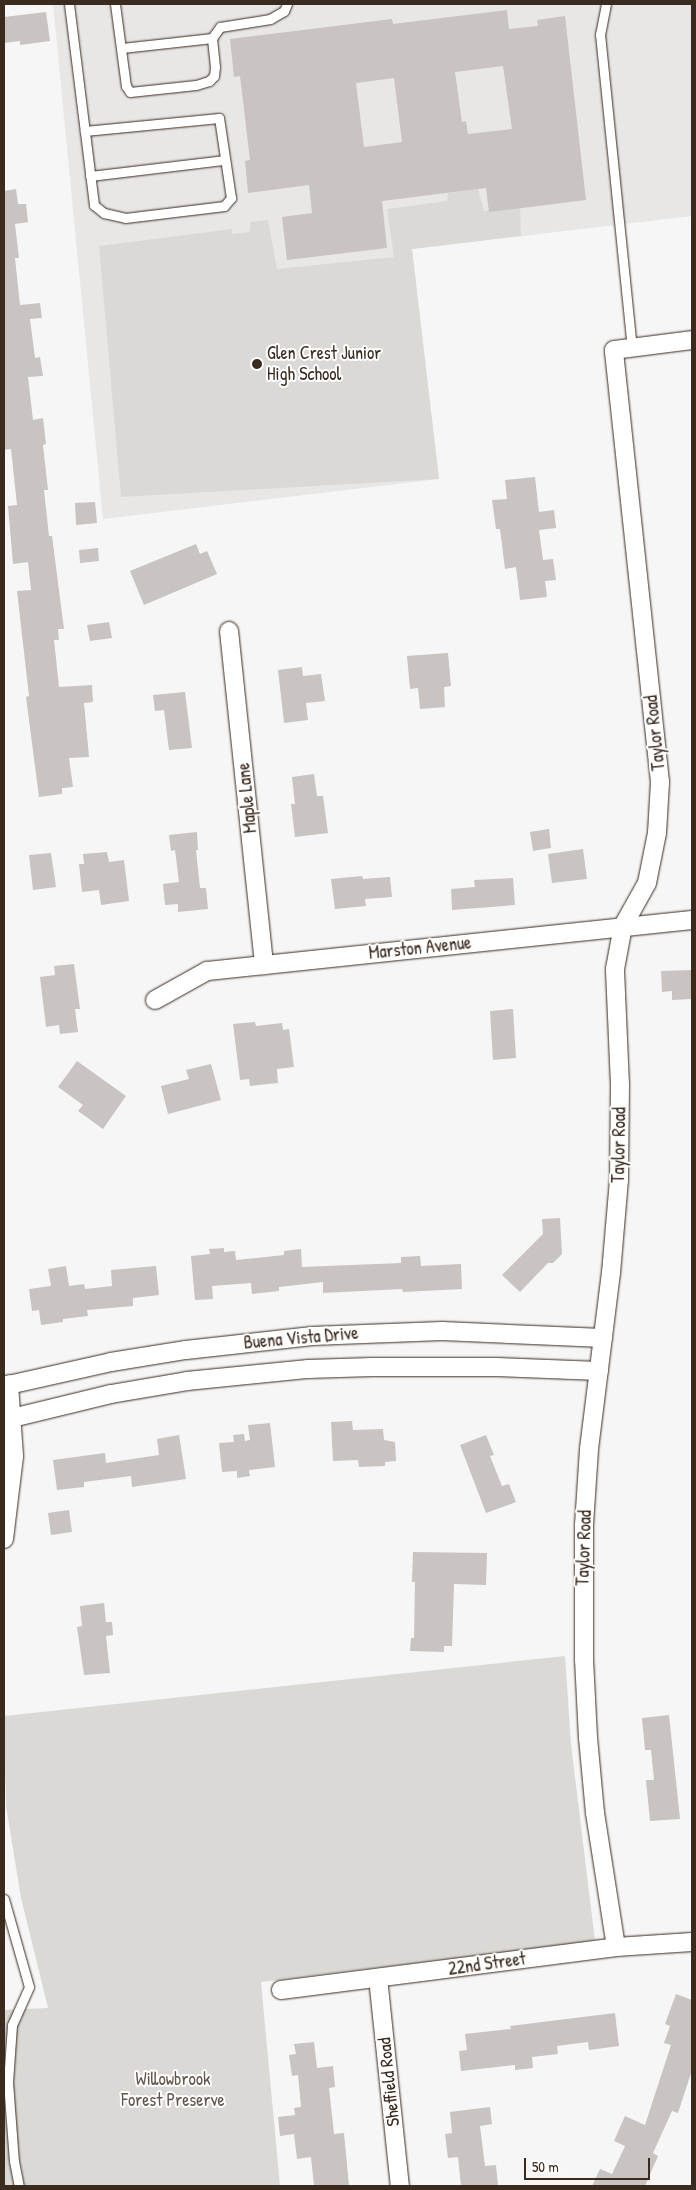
<!DOCTYPE html>
<html>
<head>
<meta charset="utf-8">
<style>
	body { margin:0 }
	#map { position:relative; width:696px; height:2190px; overflow:hidden; background:#f7f6f6; font-family:"Patrick Hand",sans-serif }
	div>[style] { position:absolute }
	[style*='--x'] { left:calc(var(--x)*1px); top:calc(var(--y)*1px); width:calc(var(--w)*1px); rotate:calc(var(--a)*1deg) }
	.built>* { inset:0; background:#e9e7e6 }
	.green>* { inset:0; background:#dbd9d6 }
	.building>* { inset:0; background:#c9c3c1 }
	.roads { filter:drop-shadow(0 0 1px #3b2a1e) drop-shadow(0 0 1px #3b2a1e) }
	.lane>* { height:9px; margin:-4.5px; padding:0 4.5px; transform-origin:4.5px; border-radius:4.5px; background:#fff }
	.street>* { height:18px; margin:-9px; padding:0 9px; transform-origin:9px; border-radius:9px; background:#fff }
	.dots>* { width:14px; height:14px; translate:-50% -50%; box-sizing:border-box; border:2px solid #fff; border-radius:50% }
	span { translate:-50% -50%; white-space:nowrap; text-align:center; line-height:1.15; -webkit-text-stroke:4px #fff; paint-order:stroke }
	.poi-label { font-size:18px; color:#3b2a1e }
	.left { translate:0 -50%; text-align:left }
	.street-label { font-size:18px; color:#3b2a1e }
	.park-label { font-size:18px; color:#63564c }
	.frame { position:absolute; inset:0; border:5px solid #3b2a1e; pointer-events:none }
	.scale { position:absolute; left:524px; top:2158px; width:126px; height:22px; box-sizing:border-box; border:2px solid #3b2a1e; border-top:0; padding-left:6px; font-size:15px; line-height:18px; white-space:nowrap; color:#3b2a1e; -webkit-text-stroke:4px #fff; paint-order:stroke }
</style>
</head>
<body>
<div id="map">
	<div class="built">
		<div style="clip-path:polygon(53px 4px,692px 4px,692px 216px,412px 249px,439px 479px,103px 519px)"></div>
	</div>
	<div class="green">
		<div style="clip-path:polygon(478px 189px,484px 211px,520px 208px,521px 236px,412px 249px,439px 479px,121px 497px,99px 246px,232px 229px,232px 234px,249px 232px,251px 222px,268px 220px,277px 269px,394px 257px,387px 209px,447px 201px,448px 193px)"></div>
		<div style="clip-path:polygon(565px 1656px,571px 1744px,595px 1941px,261px 1982px,280px 2186px,4px 2186px,4px 2010px,48px 2008px,21px 1898px,6px 1806px,4px 1716px)"></div>
	</div>
	<div class="building">
		<div style="clip-path:polygon(evenodd,507px 10px,509px 29px,538px 26px,537px 20px,565px 16px,586px 200px,489px 212px,486px 188px,382px 201px,387px 248px,287px 260px,282px 217px,312px 213px,309px 185px,248px 193px,245px 161px,250px 160px,240px 76px,234px 77px,230px 39px,392px 19px,393px 24px,507px 10px,503px 66px,512px 129px,468px 134px,466px 121px,462px 122px,455px 72px,503px 66px,507px 10px,394px 78px,402px 142px,364px 147px,356px 83px,394px 78px)"></div>
		<div style="clip-path:polygon(46px 12px,50px 41px,20px 45px,20px 41px,4px 43px,4px 17px)"></div>
		<div style="clip-path:polygon(16px 189px,18px 204px,26px 204px,28px 222px,15px 224px,19px 258px,15px 258px,20px 305px,40px 303px,42px 318px,30px 319px,35px 358px,40px 357px,43px 376px,28px 377px,33px 420px,43px 418px,46px 444px,43px 445px,48px 490px,44px 490px,49px 536px,52px 536px,64px 629px,58px 629px,59px 640px,54px 640px,59px 687px,92px 685px,93px 702px,84px 703px,89px 757px,69px 758px,73px 787px,62px 788px,62px 794px,39px 797px,26px 697px,29px 696px,17px 591px,31px 590px,28px 562px,13px 564px,8px 506px,17px 505px,11px 449px,4px 450px,4px 191px)"></div>
		<div style="clip-path:polygon(535px 477px,539px 512px,554px 510px,556px 528px,539px 530px,543px 560px,553px 559px,556px 580px,545px 581px,547px 597px,520px 600px,516px 567px,505px 569px,500px 529px,496px 529px,492px 500px,507px 499px,505px 480px)"></div>
		<div style="clip-path:polygon(95px 502px,97px 523px,76px 525px,75px 503px)"></div>
		<div style="clip-path:polygon(196px 544px,200px 554px,207px 551px,217px 574px,144px 605px,130px 571px)"></div>
		<div style="clip-path:polygon(98px 548px,99px 561px,80px 563px,79px 550px)"></div>
		<div style="clip-path:polygon(109px 622px,112px 638px,90px 641px,87px 625px)"></div>
		<div style="clip-path:polygon(448px 653px,451px 686px,444px 687px,445px 707px,420px 709px,418px 688px,410px 689px,407px 656px)"></div>
		<div style="clip-path:polygon(302px 667px,303px 676px,321px 674px,325px 701px,306px 703px,308px 720px,284px 723px,278px 670px)"></div>
		<div style="clip-path:polygon(185px 692px,192px 748px,169px 750px,164px 710px,155px 711px,153px 695px)"></div>
		<div style="clip-path:polygon(314px 774px,317px 796px,323px 796px,328px 833px,295px 837px,291px 804px,295px 804px,292px 777px)"></div>
		<div style="clip-path:polygon(549px 829px,551px 848px,533px 851px,530px 832px)"></div>
		<div style="clip-path:polygon(197px 832px,198px 850px,196px 850px,200px 888px,206px 888px,208px 909px,178px 912px,178px 904px,165px 905px,163px 884px,179px 882px,175px 850px,171px 851px,169px 835px)"></div>
		<div style="clip-path:polygon(583px 849px,587px 879px,552px 883px,548px 854px)"></div>
		<div style="clip-path:polygon(107px 852px,109px 862px,124px 860px,129px 901px,101px 905px,99px 890px,82px 892px,79px 864px,84px 864px,83px 854px)"></div>
		<div style="clip-path:polygon(51px 853px,56px 887px,33px 890px,29px 855px)"></div>
		<div style="clip-path:polygon(362px 876px,363px 879px,390px 877px,392px 897px,365px 899px,366px 906px,335px 909px,331px 879px)"></div>
		<div style="clip-path:polygon(513px 878px,515px 905px,452px 910px,451px 889px,475px 887px,474px 880px)"></div>
		<div style="clip-path:polygon(74px 964px,80px 1009px,75px 1009px,78px 1032px,60px 1034px,59px 1025px,46px 1027px,40px 977px,55px 975px,54px 966px)"></div>
		<div style="clip-path:polygon(692px 970px,692px 999px,672px 1000px,672px 991px,662px 992px,661px 971px)"></div>
		<div style="clip-path:polygon(513px 1009px,516px 1058px,493px 1060px,490px 1011px)"></div>
		<div style="clip-path:polygon(255px 1022px,256px 1026px,282px 1023px,283px 1030px,289px 1029px,294px 1067px,277px 1069px,278px 1083px,250px 1086px,249px 1079px,240px 1080px,233px 1024px)"></div>
		<div style="clip-path:polygon(77px 1061px,126px 1096px,103px 1129px,78px 1111px,83px 1105px,58px 1087px)"></div>
		<div style="clip-path:polygon(211px 1064px,221px 1100px,168px 1114px,161px 1086px,189px 1079px,186px 1070px)"></div>
		<div style="clip-path:polygon(560px 1218px,562px 1254px,553px 1263px,548px 1263px,520px 1292px,502px 1275px,543px 1234px,542px 1219px)"></div>
		<div style="clip-path:polygon(224px 1248px,224px 1252px,235px 1251px,236px 1260px,284px 1255px,284px 1251px,301px 1249px,302px 1267px,401px 1263px,401px 1257px,420px 1256px,421px 1266px,461px 1264px,462px 1289px,403px 1292px,402px 1289px,323px 1293px,323px 1282px,279px 1287px,279px 1291px,252px 1294px,251px 1283px,212px 1286px,213px 1299px,195px 1300px,191px 1256px,210px 1254px,209px 1249px)"></div>
		<div style="clip-path:polygon(66px 1266px,69px 1286px,84px 1284px,85px 1289px,112px 1286px,111px 1270px,156px 1266px,159px 1295px,133px 1298px,133px 1306px,87px 1310px,88px 1316px,63px 1319px,63px 1322px,41px 1325px,39px 1310px,32px 1311px,29px 1289px,51px 1286px,48px 1269px)"></div>
		<div style="clip-path:polygon(352px 1421px,353px 1430px,383px 1429px,384px 1440px,395px 1442px,396px 1461px,385px 1462px,385px 1466px,359px 1467px,358px 1460px,333px 1461px,331px 1422px)"></div>
		<div style="clip-path:polygon(270px 1423px,275px 1467px,249px 1470px,250px 1476px,237px 1478px,237px 1471px,222px 1472px,219px 1443px,234px 1442px,233px 1435px,244px 1434px,245px 1441px,250px 1440px,248px 1425px)"></div>
		<div style="clip-path:polygon(179px 1435px,186px 1479px,132px 1487px,131px 1476px,84px 1482px,84px 1487px,57px 1490px,53px 1460px,105px 1453px,106px 1463px,159px 1455px,157px 1439px)"></div>
		<div style="clip-path:polygon(486px 1435px,494px 1455px,490px 1456px,502px 1486px,509px 1484px,516px 1502px,486px 1513px,460px 1445px)"></div>
		<div style="clip-path:polygon(69px 1510px,72px 1532px,51px 1535px,48px 1513px)"></div>
		<div style="clip-path:polygon(413px 1552px,487px 1553px,486px 1585px,454px 1584px,452px 1646px,444px 1646px,444px 1652px,410px 1651px,411px 1638px,414px 1638px,415px 1582px,412px 1582px)"></div>
		<div style="clip-path:polygon(104px 1603px,106px 1622px,112px 1622px,113px 1635px,106px 1636px,110px 1673px,84px 1675px,77px 1627px,82px 1626px,80px 1606px)"></div>
		<div style="clip-path:polygon(669px 1715px,680px 1819px,650px 1821px,646px 1780px,654px 1780px,651px 1750px,645px 1750px,642px 1718px)"></div>
		<div style="clip-path:polygon(676px 1994px,692px 2000px,692px 2070px,678px 2113px,672px 2111px,653px 2153px,658px 2156px,645px 2186px,592px 2186px,600px 2169px,612px 2174px,625px 2146px,614px 2141px,625px 2116px,645px 2125px,671px 2045px,664px 2043px,670px 2026px,665px 2024px)"></div>
		<div style="clip-path:polygon(615px 2013px,619px 2046px,589px 2050px,588px 2042px,557px 2046px,558px 2054px,532px 2057px,533px 2068px,515px 2070px,515px 2065px,461px 2071px,459px 2051px,467px 2050px,465px 2034px,511px 2029px,510px 2026px)"></div>
		<div style="clip-path:polygon(314px 2042px,317px 2068px,333px 2066px,335px 2087px,329px 2088px,334px 2134px,344px 2133px,349px 2186px,314px 2186px,311px 2157px,297px 2159px,294px 2134px,280px 2136px,278px 2117px,295px 2115px,294px 2108px,301px 2107px,298px 2075px,292px 2076px,289px 2055px,296px 2054px,294px 2044px)"></div>
		<div style="clip-path:polygon(490px 2107px,492px 2124px,480px 2126px,485px 2166px,496px 2165px,498px 2186px,461px 2186px,458px 2157px,448px 2158px,445px 2134px,452px 2133px,450px 2112px)"></div>
	</div>
	<div class="roads">
		<div class="lane">
			<div style="--x:69;--y:4;--w:203;--a:82.9"></div>
			<div style="--x:94;--y:205;--w:13;--a:39"></div>
			<div style="--x:104;--y:213;--w:22;--a:13"></div>
			<div style="--x:125;--y:218;--w:100;--a:-6.9"></div>
			<div style="--x:224;--y:206;--w:11;--a:-49"></div>
			<div style="--x:231;--y:198;--w:81;--a:-98.5"></div>
			<div style="--x:219;--y:118;--w:135;--a:174.5"></div>
			<div style="--x:115;--y:4;--w:83;--a:82.4"></div>
			<div style="--x:126;--y:86;--w:7;--a:56"></div>
			<div style="--x:130;--y:92;--w:66;--a:-6.1"></div>
			<div style="--x:196;--y:85;--w:14;--a:-17"></div>
			<div style="--x:209;--y:81;--w:7;--a:-45"></div>
			<div style="--x:214;--y:76;--w:9;--a:-84"></div>
			<div style="--x:215;--y:67;--w:29;--a:-96"></div>
			<div style="--x:212;--y:38;--w:14;--a:-54"></div>
			<div style="--x:220;--y:27;--w:51;--a:-9.1"></div>
			<div style="--x:270;--y:19;--w:16;--a:-30"></div>
			<div style="--x:284;--y:11;--w:8;--a:-67"></div>
			<div style="--x:606;--y:4;--w:31;--a:101"></div>
			<div style="--x:600;--y:34;--w:315;--a:84.2"></div>
			<div style="--x:122;--y:48;--w:91;--a:-6.3"></div>
			<div style="--x:90;--y:176;--w:136;--a:-6.8"></div>
			<div style="--x:4;--y:1899;--w:91;--a:74.1"></div>
			<div style="--x:29;--y:1987;--w:42;--a:114.1"></div>
			<div style="--x:12;--y:2025;--w:57;--a:94"></div>
			<div style="--x:8;--y:2082;--w:79;--a:85.7"></div>
			<div style="--x:14;--y:2161;--w:25;--a:79"></div>
		</div>
		<div class="street">
			<div style="--x:229;--y:631;--w:336;--a:84"></div>
			<div style="--x:155;--y:1000;--w:60;--a:-29.1"></div>
			<div style="--x:207;--y:971;--w:488;--a:-6"></div>
			<div style="--x:4;--y:1386;--w:110;--a:-12.6"></div>
			<div style="--x:111;--y:1362;--w:76;--a:-9.1"></div>
			<div style="--x:186;--y:1350;--w:127;--a:-6.3"></div>
			<div style="--x:312;--y:1336;--w:130;--a:-2.2"></div>
			<div style="--x:442;--y:1331;--w:161;--a:2.5"></div>
			<div style="--x:4;--y:1420;--w:110;--a:-13.7"></div>
			<div style="--x:111;--y:1394;--w:77;--a:-9.7"></div>
			<div style="--x:187;--y:1381;--w:122;--a:-5.7"></div>
			<div style="--x:308;--y:1369;--w:64;--a:-1.8"></div>
			<div style="--x:372;--y:1367;--w:124;--a:0"></div>
			<div style="--x:496;--y:1367;--w:103;--a:2.2"></div>
			<div style="--x:4;--y:1539;--w:84;--a:-83.1"></div>
			<div style="--x:14;--y:1456;--w:72;--a:-94"></div>
			<div style="--x:616;--y:1947;--w:136;--a:-98.9"></div>
			<div style="--x:595;--y:1813;--w:75;--a:-95.3"></div>
			<div style="--x:588;--y:1738;--w:78;--a:-92.9"></div>
			<div style="--x:584;--y:1660;--w:135;--a:-90"></div>
			<div style="--x:584;--y:1525;--w:76;--a:-86.2"></div>
			<div style="--x:589;--y:1449;--w:177;--a:-82.9"></div>
			<div style="--x:611;--y:1273;--w:93;--a:-85.1"></div>
			<div style="--x:619;--y:1180;--w:95;--a:-89.4"></div>
			<div style="--x:620;--y:1085;--w:116;--a:-92.5"></div>
			<div style="--x:615;--y:969;--w:44;--a:-79.5"></div>
			<div style="--x:623;--y:926;--w:49;--a:-60.8"></div>
			<div style="--x:647;--y:883;--w:51;--a:-78.7"></div>
			<div style="--x:657;--y:833;--w:51;--a:-86.6"></div>
			<div style="--x:660;--y:782;--w:434;--a:-96.1"></div>
			<div style="--x:614;--y:350;--w:79;--a:-7.3"></div>
			<div style="--x:378;--y:1978;--w:209;--a:84"></div>
			<div style="--x:281;--y:1990;--w:338;--a:-7.3"></div>
			<div style="--x:616;--y:1947;--w:76;--a:-3.8"></div>
		</div>
	</div>
	<div class="dots">
		<div style="left:257px;top:364px;background:#3b2a1e"></div>
	</div>
	<div class="poi-label">
		<span class="left" style="left:267px;top:364px">Glen Crest Junior<br>High School</span>
	</div>
	<div class="street-label">
		<span style="left:655px;top:733px;rotate:-96deg">Taylor Road</span>
		<span style="left:247px;top:798px;rotate:-96deg">Maple Lane</span>
		<span style="left:420px;top:948px;rotate:-6deg">Marston Avenue</span>
		<span style="left:619px;top:1145px;rotate:-89deg">Taylor Road</span>
		<span style="left:301px;top:1338px;rotate:-5deg">Buena Vista Drive</span>
		<span style="left:584px;top:1548px;rotate:-88deg">Taylor Road</span>
		<span style="left:487px;top:1964px;rotate:-8deg">22nd Street</span>
		<span style="left:389px;top:2082px;rotate:-96deg">Sheffield Road</span>
	</div>
	<div class="park-label">
		<span style="left:173px;top:2090px">Willowbrook<br>Forest Preserve</span>
	</div>
	<div class="frame"></div>
	<div class="scale">50 m</div>
</div>
</body>
</html>
